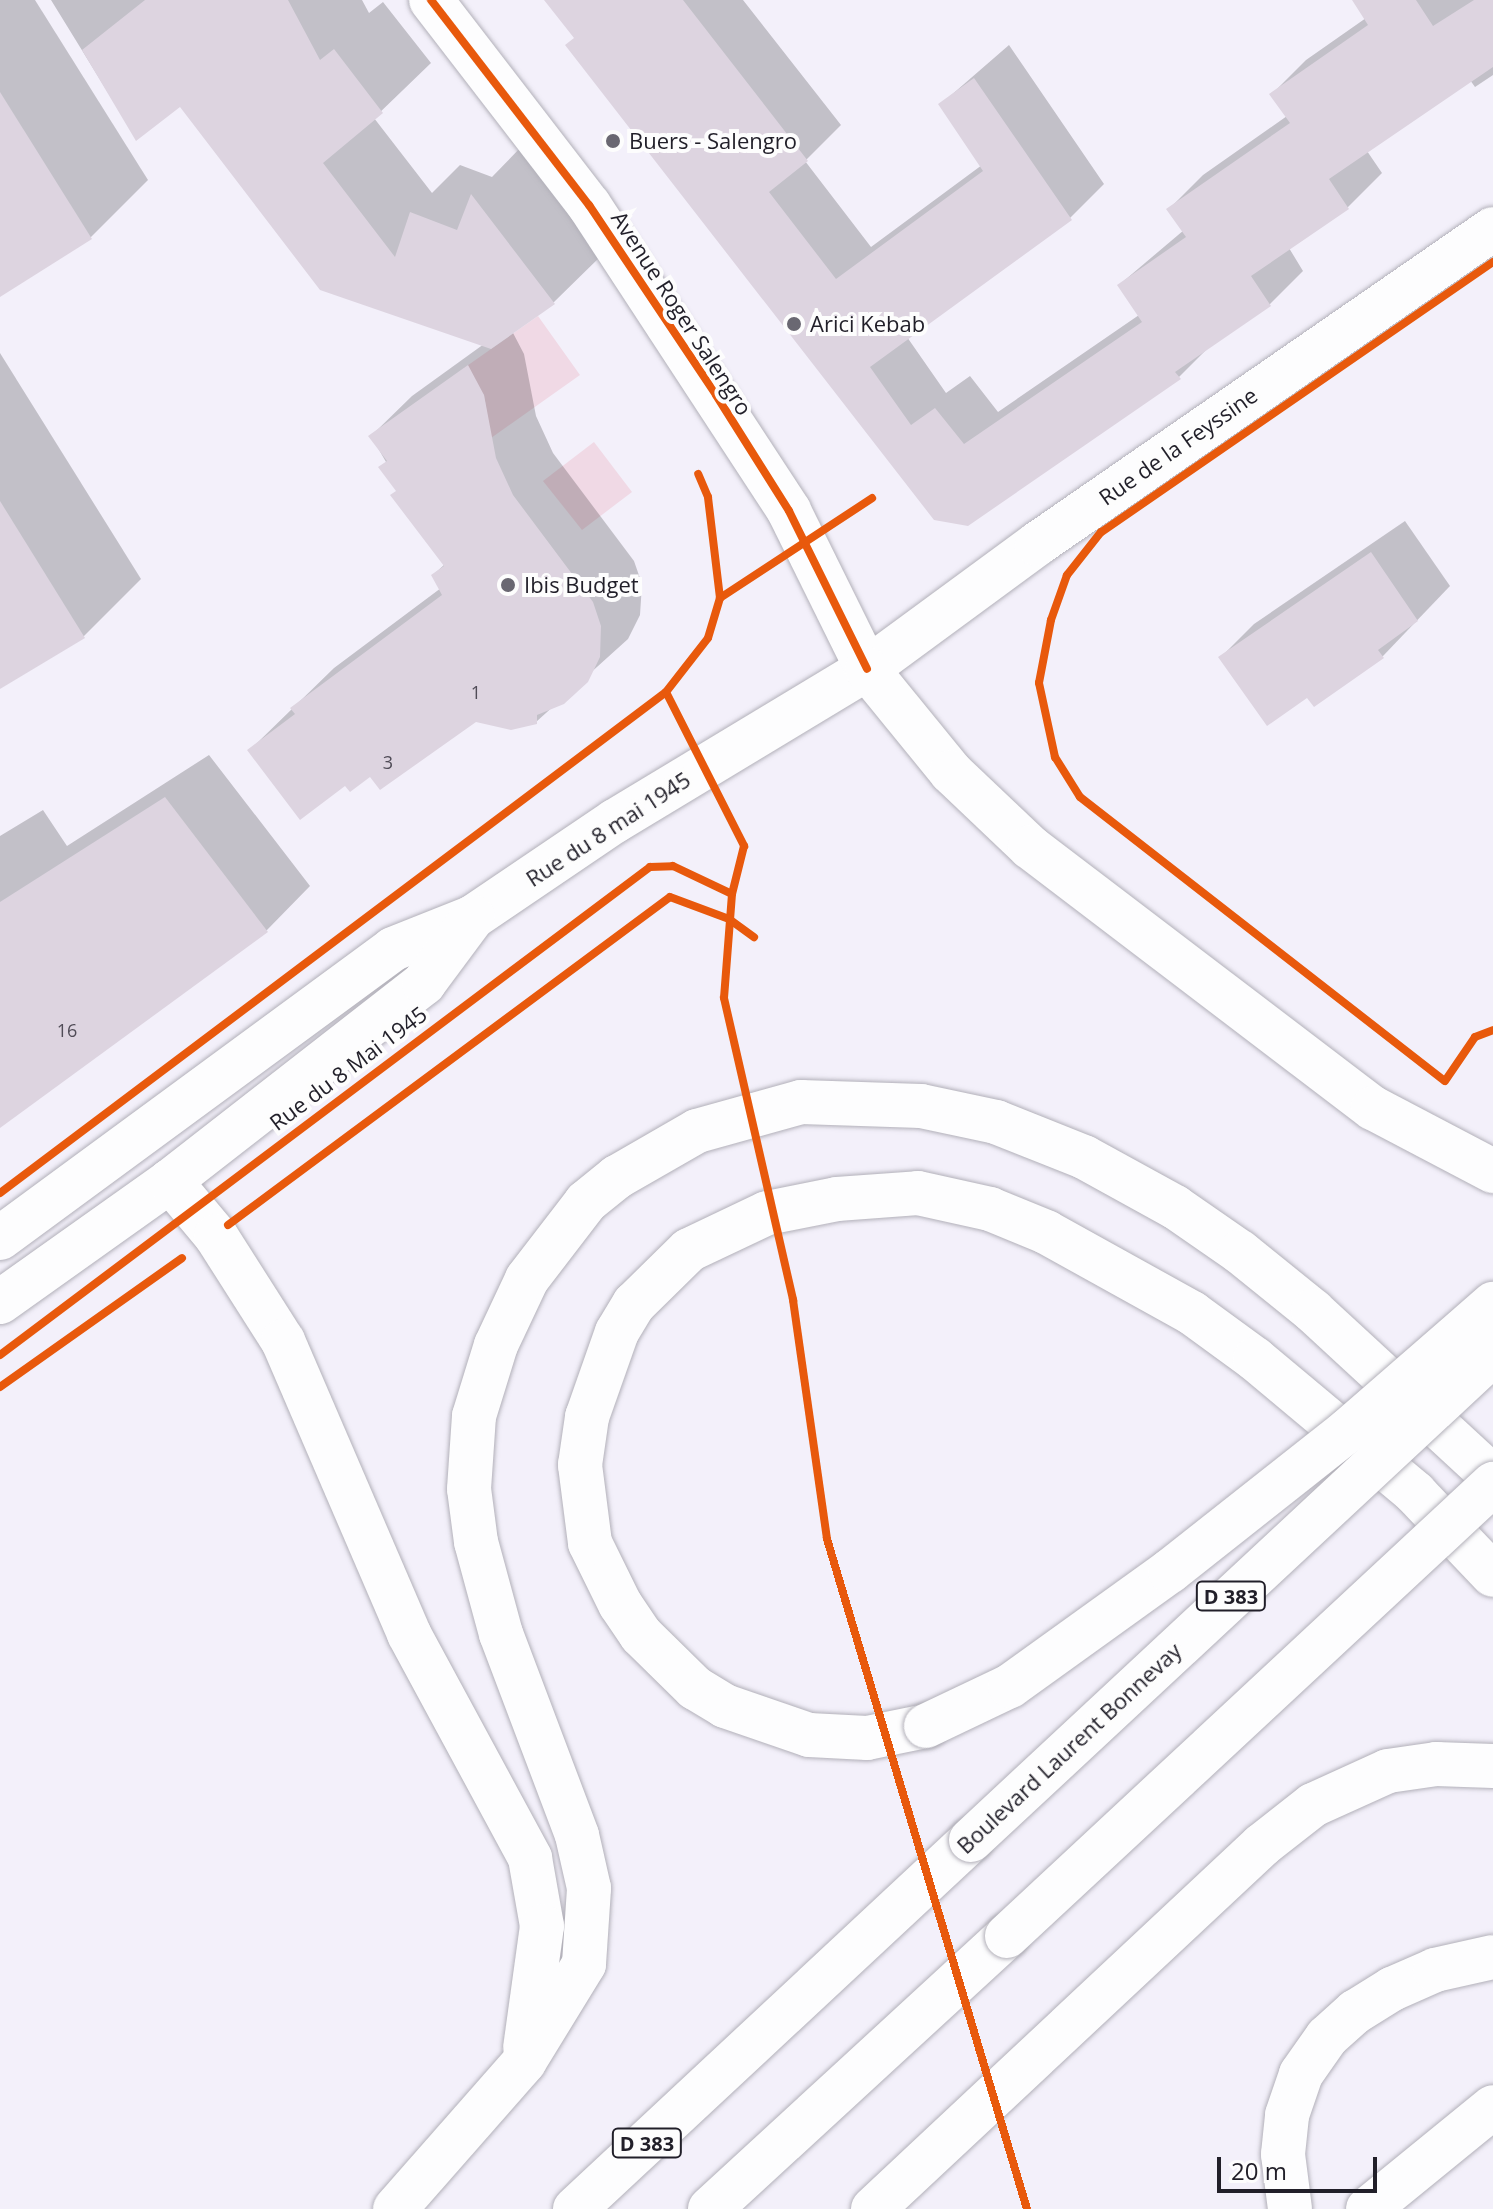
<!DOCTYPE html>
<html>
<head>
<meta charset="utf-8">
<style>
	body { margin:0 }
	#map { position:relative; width:1493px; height:2209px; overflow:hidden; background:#f3f0fa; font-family:"Open Sans",sans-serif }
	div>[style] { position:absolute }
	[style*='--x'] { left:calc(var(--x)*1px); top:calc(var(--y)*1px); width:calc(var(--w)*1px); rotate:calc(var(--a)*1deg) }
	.green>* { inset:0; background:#f0d9e5 }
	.shadow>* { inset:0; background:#0003 }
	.building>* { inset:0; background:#ddd4e0 }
	.roads { filter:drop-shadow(0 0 2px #b2b0b9) drop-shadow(0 0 2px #b2b0b9) }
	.minor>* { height:44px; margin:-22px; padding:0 22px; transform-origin:22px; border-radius:22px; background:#fdfdfe }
	.major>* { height:44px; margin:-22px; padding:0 22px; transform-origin:22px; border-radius:22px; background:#fdfdfe }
	.highway>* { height:44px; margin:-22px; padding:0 22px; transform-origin:22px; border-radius:22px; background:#fdfdfe }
	.bridges { filter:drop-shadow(0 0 2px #b2b0b9) drop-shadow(0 0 2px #b2b0b9) }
	.highway-bridge>* { height:44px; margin:-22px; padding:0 22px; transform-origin:22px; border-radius:22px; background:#fdfdfe }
	.cycleway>* { height:8px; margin:-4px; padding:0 4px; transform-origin:4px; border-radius:4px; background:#e8590c }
	.dots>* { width:22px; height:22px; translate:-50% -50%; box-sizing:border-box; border:4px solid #fdfdfd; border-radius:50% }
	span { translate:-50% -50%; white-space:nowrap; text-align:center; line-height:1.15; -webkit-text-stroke:8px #fdfdfd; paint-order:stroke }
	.number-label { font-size:18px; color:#504c57 }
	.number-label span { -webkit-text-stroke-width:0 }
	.shield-label span { padding:2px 6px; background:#fdfdfd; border:2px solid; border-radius:6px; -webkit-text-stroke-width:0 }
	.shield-label { font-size:20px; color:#211f29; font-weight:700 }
	.poi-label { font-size:22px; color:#211f29 }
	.left { translate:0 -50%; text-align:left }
	.street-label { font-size:22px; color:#211f29 }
	.scale { position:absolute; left:1217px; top:2157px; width:160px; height:36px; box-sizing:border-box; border:4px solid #211f29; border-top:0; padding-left:10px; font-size:24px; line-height:28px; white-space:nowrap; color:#211f29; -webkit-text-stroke:6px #fdfdfd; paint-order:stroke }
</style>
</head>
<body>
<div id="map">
	<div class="green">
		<div style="clip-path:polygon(538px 316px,580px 375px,491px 438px,484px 395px,464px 368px)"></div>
		<div style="clip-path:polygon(594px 442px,632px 492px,582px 530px,543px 481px)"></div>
	</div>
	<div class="shadow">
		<div style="clip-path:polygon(0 0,35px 0,148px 180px,91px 237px,0 294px)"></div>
		<div style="clip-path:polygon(51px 0,362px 0,369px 13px,383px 2px,431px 63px,374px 118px,432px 193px,460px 165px,492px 177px,521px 147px,603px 254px,554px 302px,512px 331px,524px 354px,536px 416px,553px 453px,634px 561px,642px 584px,640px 615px,628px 639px,536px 722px,476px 720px,345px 783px,250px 750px,334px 668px,441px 588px,433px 575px,445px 564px,371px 436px,412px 396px,484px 344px,181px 104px,136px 138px)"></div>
		<div style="clip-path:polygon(546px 0,743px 0,841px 125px,805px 161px,871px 247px,982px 165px,941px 104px,1009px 45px,1104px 184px,1070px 218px,907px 337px,946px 393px,970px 376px,998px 412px,1139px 315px,1119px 285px,1184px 230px,1169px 209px,1203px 175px,1287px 116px,1272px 94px,1306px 60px,1366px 18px,1355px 0,1493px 0,1493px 75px,1475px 87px,1470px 80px,1367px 151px,1382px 173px,1348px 207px,1289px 248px,1303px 271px,1269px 305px,1213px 343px,1179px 377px,967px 524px)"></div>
		<div style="clip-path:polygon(0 353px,141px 579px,84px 636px,0 687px)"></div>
		<div style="clip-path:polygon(1405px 521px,1450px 586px,1383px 656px,1308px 695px,1221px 657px,1254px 624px)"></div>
		<div style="clip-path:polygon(209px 755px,310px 886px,267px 930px,0 1126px,0 836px,43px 810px,67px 846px)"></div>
	</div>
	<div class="building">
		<div style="clip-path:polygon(145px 0,288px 0,320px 60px,334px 49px,383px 113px,323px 163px,395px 257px,410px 212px,457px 230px,471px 194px,555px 304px,491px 349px,320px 290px,180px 107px,136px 141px,82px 50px)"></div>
		<div style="clip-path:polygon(544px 0,683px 0,808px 161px,769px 192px,836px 279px,983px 171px,938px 104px,974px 78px,1072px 220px,870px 367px,911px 425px,935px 408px,964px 444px,1142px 322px,1117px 285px,1186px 237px,1166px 209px,1290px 123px,1269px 94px,1368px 25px,1352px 0,1416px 0,1433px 26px,1474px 0,1493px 0,1493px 67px,1329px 179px,1349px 209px,1251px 276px,1271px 306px,1175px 372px,1181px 379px,968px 526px,934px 520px,565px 45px,574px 38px)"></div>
		<div style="clip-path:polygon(0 92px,92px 239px,0 297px)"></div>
		<div style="clip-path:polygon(468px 365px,484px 395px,496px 458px,513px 495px,593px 602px,601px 626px,600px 657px,588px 682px,564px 704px,537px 715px,537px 724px,511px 730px,476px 722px,380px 790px,370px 777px,350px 792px,345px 786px,300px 820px,247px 750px,295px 714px,290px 708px,442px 595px,431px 575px,444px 566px,390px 495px,396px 491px,378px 467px,387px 461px,368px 436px)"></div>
		<div style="clip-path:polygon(0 501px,85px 638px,0 689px)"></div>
		<div style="clip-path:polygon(1371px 552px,1418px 621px,1378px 650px,1384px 658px,1314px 707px,1307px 698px,1267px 726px,1218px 657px)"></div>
		<div style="clip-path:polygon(165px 797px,268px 932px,0 1128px,0 902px)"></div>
	</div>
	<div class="roads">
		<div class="minor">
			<div style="--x:0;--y:1238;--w:488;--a:-36.3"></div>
			<div style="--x:393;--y:949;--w:86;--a:-21.8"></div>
			<div style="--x:473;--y:917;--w:171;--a:-34.1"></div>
			<div style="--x:615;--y:821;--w:294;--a:-31.1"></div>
			<div style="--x:867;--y:669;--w:211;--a:-36.3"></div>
			<div style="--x:1037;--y:544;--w:554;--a:-34.64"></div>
			<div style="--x:0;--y:1302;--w:209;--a:-35.4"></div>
			<div style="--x:170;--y:1181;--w:322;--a:-37.9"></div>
			<div style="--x:424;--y:983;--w:82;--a:-53.4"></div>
			<div style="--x:1290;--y:2209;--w:55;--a:-97.3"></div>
			<div style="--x:1283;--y:2154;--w:39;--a:-84"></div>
			<div style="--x:1287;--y:2115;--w:43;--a:-71.1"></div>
			<div style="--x:1301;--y:2074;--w:45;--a:-54.9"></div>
			<div style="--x:1327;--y:2037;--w:38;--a:-42"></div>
			<div style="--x:1355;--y:2012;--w:44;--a:-31.9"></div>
			<div style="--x:1392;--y:1989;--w:47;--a:-23.8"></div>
			<div style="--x:1435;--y:1970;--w:59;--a:-12.6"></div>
		</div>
		<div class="major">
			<div style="--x:431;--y:0;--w:259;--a:52.4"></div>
			<div style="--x:589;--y:205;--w:366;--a:56.8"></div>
			<div style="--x:789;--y:511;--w:176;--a:63.7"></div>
			<div style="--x:867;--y:669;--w:133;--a:50.8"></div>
			<div style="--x:951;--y:772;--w:109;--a:43.5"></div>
			<div style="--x:1030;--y:847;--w:431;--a:37.3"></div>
			<div style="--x:1373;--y:1108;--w:136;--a:27.7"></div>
		</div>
		<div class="highway">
			<div style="--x:170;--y:1181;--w:72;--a:50.1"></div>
			<div style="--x:216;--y:1236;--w:125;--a:57.5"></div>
			<div style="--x:283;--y:1341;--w:319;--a:66.7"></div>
			<div style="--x:409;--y:1634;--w:255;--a:61.6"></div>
			<div style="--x:530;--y:1858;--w:69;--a:80"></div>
			<div style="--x:542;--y:1926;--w:123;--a:97.9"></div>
			<div style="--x:926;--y:1726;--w:60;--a:168.5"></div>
			<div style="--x:867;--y:1738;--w:58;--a:-177"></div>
			<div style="--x:809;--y:1735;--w:89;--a:-161"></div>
			<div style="--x:725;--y:1706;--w:35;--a:-149"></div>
			<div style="--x:695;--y:1688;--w:76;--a:-135.5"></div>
			<div style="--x:641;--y:1635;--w:37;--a:-124"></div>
			<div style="--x:620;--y:1604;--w:68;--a:-116.2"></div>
			<div style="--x:590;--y:1543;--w:79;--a:-97.3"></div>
			<div style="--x:580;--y:1465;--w:49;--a:-81.7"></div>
			<div style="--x:587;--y:1417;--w:90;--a:-70.6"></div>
			<div style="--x:617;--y:1332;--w:33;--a:-59"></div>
			<div style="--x:634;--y:1304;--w:77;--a:-44.5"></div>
			<div style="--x:689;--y:1250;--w:86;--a:-25.4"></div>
			<div style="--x:767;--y:1213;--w:71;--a:-11.3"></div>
			<div style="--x:837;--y:1199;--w:81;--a:-4.2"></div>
			<div style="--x:918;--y:1193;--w:74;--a:12.5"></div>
			<div style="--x:990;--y:1209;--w:61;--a:22.3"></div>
			<div style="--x:1046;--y:1232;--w:167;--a:29"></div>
			<div style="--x:1192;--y:1313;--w:78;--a:36.1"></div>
			<div style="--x:1255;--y:1359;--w:209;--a:39.9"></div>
			<div style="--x:1415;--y:1493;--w:113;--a:46.4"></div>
			<div style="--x:395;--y:2209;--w:196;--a:-48.7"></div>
			<div style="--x:524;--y:2062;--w:115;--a:-58.5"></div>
			<div style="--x:584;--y:1964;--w:76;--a:-86.2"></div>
			<div style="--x:589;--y:1888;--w:54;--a:-102.8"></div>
			<div style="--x:577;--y:1835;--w:215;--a:-110.7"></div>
			<div style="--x:501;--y:1634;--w:95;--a:-105.2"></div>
			<div style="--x:476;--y:1542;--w:53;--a:-97.5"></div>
			<div style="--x:469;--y:1489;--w:73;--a:-86.1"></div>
			<div style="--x:474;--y:1416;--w:74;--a:-72.8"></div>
			<div style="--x:496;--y:1345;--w:73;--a:-64.8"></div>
			<div style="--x:527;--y:1279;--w:97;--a:-52.5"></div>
			<div style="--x:586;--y:1202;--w:40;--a:-39"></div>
			<div style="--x:617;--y:1177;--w:92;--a:-29.9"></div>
			<div style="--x:697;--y:1131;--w:108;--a:-15.6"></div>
			<div style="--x:801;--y:1102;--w:120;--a:1.9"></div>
			<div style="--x:921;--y:1106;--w:77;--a:12"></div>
			<div style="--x:996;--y:1122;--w:95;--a:21.7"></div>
			<div style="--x:1084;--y:1157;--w:104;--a:28.8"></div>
			<div style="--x:1175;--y:1207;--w:79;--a:34.7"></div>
			<div style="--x:1240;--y:1252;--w:94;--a:38.9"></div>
			<div style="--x:1313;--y:1311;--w:245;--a:42.7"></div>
			<div style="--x:575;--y:2209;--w:541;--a:-42.98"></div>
			<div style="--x:710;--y:2209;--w:403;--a:-42.6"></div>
			<div style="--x:873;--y:2209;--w:533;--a:-43.1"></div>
			<div style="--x:1262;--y:1845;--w:65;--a:-38.1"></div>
			<div style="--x:1313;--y:1805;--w:82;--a:-24.4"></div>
			<div style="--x:1388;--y:1771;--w:49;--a:-8.3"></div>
			<div style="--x:1436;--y:1764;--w:57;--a:2"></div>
			<div style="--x:1368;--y:2209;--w:161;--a:-39.2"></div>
		</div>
	</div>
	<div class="bridges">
		<div class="highway-bridge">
			<div style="--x:926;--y:1726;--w:93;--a:-25.5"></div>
			<div style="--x:1010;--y:1686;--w:197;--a:-35.7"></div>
			<div style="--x:1170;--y:1571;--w:226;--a:-38.3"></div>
			<div style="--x:1347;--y:1431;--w:194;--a:-41"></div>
			<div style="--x:971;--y:1840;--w:713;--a:-42.95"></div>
			<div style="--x:1007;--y:1936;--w:664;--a:-42.92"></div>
		</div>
	</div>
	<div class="cycleway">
		<div style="--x:431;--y:0;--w:259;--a:52.4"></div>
		<div style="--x:589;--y:205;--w:229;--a:56.2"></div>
		<div style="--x:716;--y:395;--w:137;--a:57.8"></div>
		<div style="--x:789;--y:511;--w:176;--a:63.7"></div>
		<div style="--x:1493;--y:262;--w:476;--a:145.4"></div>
		<div style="--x:1101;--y:532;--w:55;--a:128.3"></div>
		<div style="--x:1067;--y:575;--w:48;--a:109.6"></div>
		<div style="--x:1051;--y:620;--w:64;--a:100.8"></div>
		<div style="--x:1039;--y:683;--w:76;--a:77.8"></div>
		<div style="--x:1055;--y:757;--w:47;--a:58"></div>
		<div style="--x:1080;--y:797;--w:462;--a:37.9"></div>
		<div style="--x:1445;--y:1081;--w:53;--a:-55.7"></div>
		<div style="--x:1475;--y:1037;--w:19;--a:-21"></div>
		<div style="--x:720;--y:598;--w:182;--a:-33.3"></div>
		<div style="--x:666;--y:692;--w:173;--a:63.1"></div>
		<div style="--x:744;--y:846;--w:49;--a:104"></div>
		<div style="--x:732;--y:894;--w:104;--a:94.4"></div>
		<div style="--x:724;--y:998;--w:310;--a:77.1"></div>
		<div style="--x:793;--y:1300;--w:241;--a:81.9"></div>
		<div style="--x:827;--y:1539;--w:699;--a:73.38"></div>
		<div style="--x:0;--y:1193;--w:833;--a:-36.95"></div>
		<div style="--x:666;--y:692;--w:68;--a:-52.1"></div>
		<div style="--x:708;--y:638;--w:42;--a:-73.3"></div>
		<div style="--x:720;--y:598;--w:102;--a:-96.8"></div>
		<div style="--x:708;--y:497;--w:25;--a:-113"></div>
		<div style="--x:228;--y:1225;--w:550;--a:-36.58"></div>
		<div style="--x:670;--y:897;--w:63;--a:20.4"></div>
		<div style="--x:729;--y:919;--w:31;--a:36"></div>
		<div style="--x:0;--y:1355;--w:813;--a:-36.9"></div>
		<div style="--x:650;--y:867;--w:23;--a:-2"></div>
		<div style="--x:673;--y:866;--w:65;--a:25.4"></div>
		<div style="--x:0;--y:1387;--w:223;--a:-35.3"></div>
	</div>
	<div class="dots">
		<div style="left:613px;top:141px;background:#6a6872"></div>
		<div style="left:794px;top:324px;background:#6a6872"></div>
		<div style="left:508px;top:585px;background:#6a6872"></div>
	</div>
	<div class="number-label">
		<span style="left:476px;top:692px">1</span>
		<span style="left:388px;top:762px">3</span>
		<span style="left:67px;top:1030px">16</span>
	</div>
	<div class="shield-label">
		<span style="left:1231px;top:1596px">D 383</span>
		<span style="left:647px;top:2143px">D 383</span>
	</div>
	<div class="poi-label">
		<span class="left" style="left:629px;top:141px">Buers - Salengro</span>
		<span class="left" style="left:810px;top:324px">Arici Kebab</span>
		<span class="left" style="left:524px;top:585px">Ibis Budget</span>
	</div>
	<div class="street-label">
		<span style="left:682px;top:313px;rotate:57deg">Avenue Roger Salengro</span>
		<span style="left:1178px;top:446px;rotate:-35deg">Rue de la Feyssine</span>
		<span style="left:608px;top:829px;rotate:-33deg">Rue du 8 mai 1945</span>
		<span style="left:348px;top:1068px;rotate:-37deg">Rue du 8 Mai 1945</span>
		<span style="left:1069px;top:1748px;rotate:-43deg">Boulevard Laurent Bonnevay</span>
	</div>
	<div class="scale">20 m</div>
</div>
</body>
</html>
